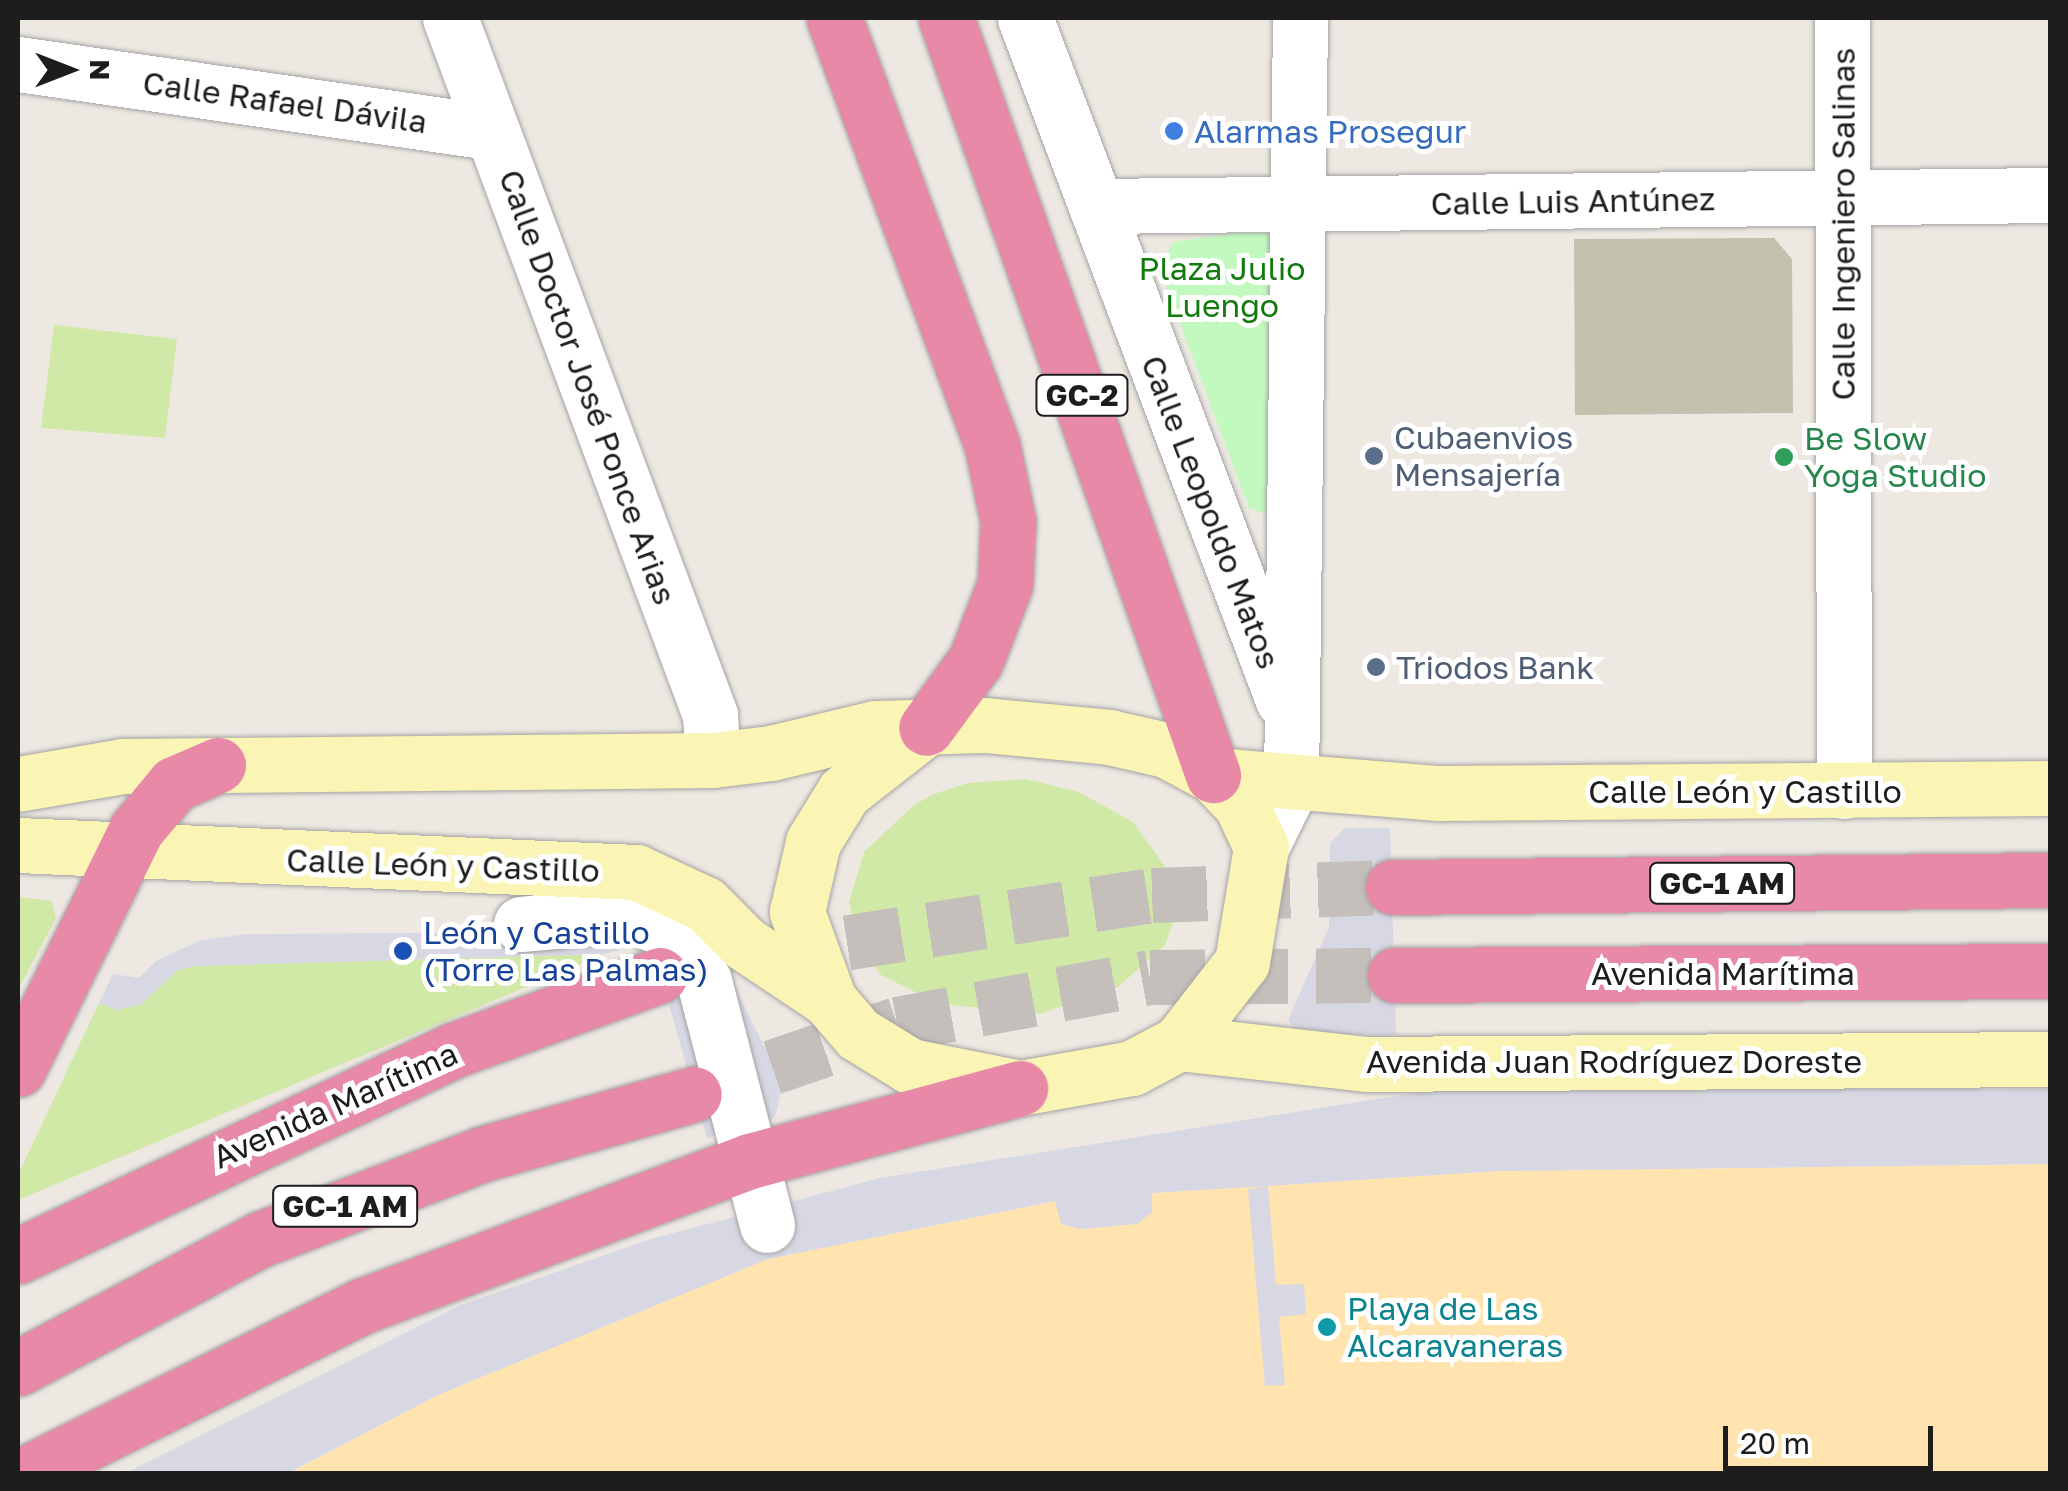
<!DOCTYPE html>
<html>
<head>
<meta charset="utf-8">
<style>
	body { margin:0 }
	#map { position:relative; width:2068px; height:1491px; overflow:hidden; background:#eee8e2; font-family:"Golos Text",sans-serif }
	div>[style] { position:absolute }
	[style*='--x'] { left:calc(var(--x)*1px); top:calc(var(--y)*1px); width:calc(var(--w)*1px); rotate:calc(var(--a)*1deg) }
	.construction>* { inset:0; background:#c3c0ae }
	.grass>* { inset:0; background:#d1e9a7 }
	.sand>* { inset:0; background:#ffe4af }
	.park>* { inset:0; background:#c1f9be }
	.plaza>* { inset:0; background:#d7d8e4 }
	.highway-tunnel>* { height:55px; margin-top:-27.5px; transform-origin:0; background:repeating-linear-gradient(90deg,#c4bfbb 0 55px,transparent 0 83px) }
	.roads { filter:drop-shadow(0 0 2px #a4a4a4) drop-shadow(0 0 2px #a4a4a4) }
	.street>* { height:55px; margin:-27.5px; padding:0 27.5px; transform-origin:27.5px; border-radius:27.5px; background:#fff }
	.secondary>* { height:55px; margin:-27.5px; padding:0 27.5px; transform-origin:27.5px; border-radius:27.5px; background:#faf4b5 }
	.highway>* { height:55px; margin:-27.5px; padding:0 27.5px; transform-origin:27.5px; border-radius:27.5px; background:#e789a7 }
	.dots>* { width:28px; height:28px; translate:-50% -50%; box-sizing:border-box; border:5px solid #fff; border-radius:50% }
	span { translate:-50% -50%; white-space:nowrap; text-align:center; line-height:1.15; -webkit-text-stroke:10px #fff; paint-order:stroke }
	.shield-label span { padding:2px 8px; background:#fff; border:2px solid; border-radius:8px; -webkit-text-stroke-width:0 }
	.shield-label { font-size:30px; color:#1d1d1d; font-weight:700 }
	.street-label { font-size:32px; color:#1d1d1d }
	.shop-label { font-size:32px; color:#366cbe }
	.left { translate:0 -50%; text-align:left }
	.park-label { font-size:32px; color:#117b0b }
	.service-label { font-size:32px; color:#4e5e75 }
	.leisure-label { font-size:32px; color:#27864d }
	.transit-label { font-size:32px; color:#164399 }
	.culture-label { font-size:32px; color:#0d838f }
	.frame { position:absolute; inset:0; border:20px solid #1d1d1d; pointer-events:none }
	.north { position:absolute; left:20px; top:20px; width:100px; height:100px; -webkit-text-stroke:8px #fff; paint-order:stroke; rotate:90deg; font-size:28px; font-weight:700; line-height:40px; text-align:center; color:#1d1d1d }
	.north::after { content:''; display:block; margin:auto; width:35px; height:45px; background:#1d1d1d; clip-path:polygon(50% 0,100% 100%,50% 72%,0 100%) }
	.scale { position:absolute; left:1723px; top:1426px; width:210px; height:45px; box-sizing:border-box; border:5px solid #1d1d1d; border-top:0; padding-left:12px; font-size:30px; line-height:35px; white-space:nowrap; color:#1d1d1d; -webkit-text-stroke:8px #fff; paint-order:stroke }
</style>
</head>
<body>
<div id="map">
	<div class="construction">
		<div style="clip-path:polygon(1774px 238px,1792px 259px,1793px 413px,1575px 415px,1574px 239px)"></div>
	</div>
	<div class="grass">
		<div style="clip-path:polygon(54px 325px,177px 339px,165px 438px,41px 428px)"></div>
		<div style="clip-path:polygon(1026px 779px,1079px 792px,1133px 822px,1167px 869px,1174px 920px,1165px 945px,1118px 987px,1040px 1014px,939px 1004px,881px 975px,863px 951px,849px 902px,864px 852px,914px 805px,934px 794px,968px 783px)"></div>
		<div style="clip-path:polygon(18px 897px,52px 901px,56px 918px,18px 990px)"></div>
		<div style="clip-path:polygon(605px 954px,18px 1200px,18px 1175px,99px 1003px,117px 1010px,139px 1005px,178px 970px,196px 966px)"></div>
	</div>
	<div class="sand">
		<div style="clip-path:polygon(2050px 1164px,2050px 1473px,288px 1474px,438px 1395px,768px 1259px,1056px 1201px,1061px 1224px,1082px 1229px,1137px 1224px,1152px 1212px,1151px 1193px,1498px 1171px)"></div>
	</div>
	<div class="park">
		<div style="clip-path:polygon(1258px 230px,1270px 233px,1273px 511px,1264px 513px,1249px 508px,1159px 267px,1173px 242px)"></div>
	</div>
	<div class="plaza">
		<div style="clip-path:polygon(1345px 828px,1390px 828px,1396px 1035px,1299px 1034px,1288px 1020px,1329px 927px,1330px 843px)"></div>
		<div style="clip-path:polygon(639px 900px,683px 917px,734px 986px,783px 1083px,775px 1117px,707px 1138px,651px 942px,605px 954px,196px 966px,178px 970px,140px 1005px,116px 1010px,99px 1003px,113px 974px,139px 978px,156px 961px,201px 940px,247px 934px,537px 932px,538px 910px,567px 902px)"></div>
		<div style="clip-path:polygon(2050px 1089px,2050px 1164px,1498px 1171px,1268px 1186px,1276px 1285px,1304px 1284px,1306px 1314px,1279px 1317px,1285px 1385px,1265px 1386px,1248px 1189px,1267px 1186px,1152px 1193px,1152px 1212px,1137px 1224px,1081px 1229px,1061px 1224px,1055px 1201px,768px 1259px,438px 1395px,288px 1473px,124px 1474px,461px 1305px,651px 1239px,880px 1178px,1434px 1090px)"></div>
	</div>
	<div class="highway-tunnel">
		<div style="--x:765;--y:955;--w:392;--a:-8.8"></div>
		<div style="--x:1152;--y:895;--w:241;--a:-1.9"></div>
		<div style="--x:694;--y:1094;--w:215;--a:-19"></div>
		<div style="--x:897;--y:1024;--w:257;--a:-10.5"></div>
		<div style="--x:1150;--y:977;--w:245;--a:-0.5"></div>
	</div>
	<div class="roads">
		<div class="street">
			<div style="--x:450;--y:18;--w:744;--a:69.54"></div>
			<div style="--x:710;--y:715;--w:45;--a:86.2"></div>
			<div style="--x:1025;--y:18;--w:729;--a:69.28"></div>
			<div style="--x:1842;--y:18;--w:773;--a:89.85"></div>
			<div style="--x:18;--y:64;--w:479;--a:8.2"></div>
			<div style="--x:1096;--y:206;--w:954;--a:-0.66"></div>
			<div style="--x:1261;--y:847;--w:68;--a:-63.8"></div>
			<div style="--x:1291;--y:786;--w:768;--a:-89.33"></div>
			<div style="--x:521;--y:924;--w:107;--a:-5.3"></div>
			<div style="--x:628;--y:914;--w:54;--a:21.8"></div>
			<div style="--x:678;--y:934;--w:54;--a:61"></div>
			<div style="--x:704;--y:981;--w:252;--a:75.5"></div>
		</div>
		<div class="secondary">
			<div style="--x:1213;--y:775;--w:227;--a:4.6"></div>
			<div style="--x:1439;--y:793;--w:611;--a:-0.47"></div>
			<div style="--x:18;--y:784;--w:107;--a:-9.7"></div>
			<div style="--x:123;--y:766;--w:590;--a:-0.58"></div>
			<div style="--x:713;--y:760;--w:58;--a:-6.9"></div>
			<div style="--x:771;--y:753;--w:107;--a:-13.5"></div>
			<div style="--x:875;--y:728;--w:110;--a:-1.6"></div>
			<div style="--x:985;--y:725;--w:125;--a:5.5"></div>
			<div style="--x:1109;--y:737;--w:58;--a:12.8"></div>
			<div style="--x:1166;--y:750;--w:53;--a:28"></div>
			<div style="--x:1213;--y:775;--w:40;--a:46"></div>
			<div style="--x:1241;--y:804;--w:47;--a:65.1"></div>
			<div style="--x:1261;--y:847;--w:117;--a:99.4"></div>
			<div style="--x:1242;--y:962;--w:103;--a:127.9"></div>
			<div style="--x:1179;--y:1043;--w:53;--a:152"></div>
			<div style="--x:1132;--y:1068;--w:114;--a:169.9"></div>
			<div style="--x:1020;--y:1088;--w:112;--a:-168.7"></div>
			<div style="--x:910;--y:1066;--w:61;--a:-148.4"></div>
			<div style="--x:858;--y:1034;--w:45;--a:-130.5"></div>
			<div style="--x:829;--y:1000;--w:94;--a:-110"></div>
			<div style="--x:797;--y:912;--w:72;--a:-77.1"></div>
			<div style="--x:813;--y:842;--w:59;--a:-58.2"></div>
			<div style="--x:844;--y:792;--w:104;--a:-38"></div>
			<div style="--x:18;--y:845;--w:619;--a:2.5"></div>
			<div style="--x:636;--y:872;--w:76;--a:24.9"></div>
			<div style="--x:705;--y:904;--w:55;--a:45"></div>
			<div style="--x:744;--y:943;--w:102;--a:33.8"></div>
			<div style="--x:1179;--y:1043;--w:188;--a:6.4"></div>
			<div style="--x:1366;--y:1064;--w:684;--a:-0.42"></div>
		</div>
		<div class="highway">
			<div style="--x:834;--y:18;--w:455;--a:69.7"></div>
			<div style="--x:992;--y:445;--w:78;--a:78.1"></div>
			<div style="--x:1008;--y:521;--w:63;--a:92.7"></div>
			<div style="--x:1005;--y:584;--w:81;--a:110.9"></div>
			<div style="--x:976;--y:660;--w:84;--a:126.3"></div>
			<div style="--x:946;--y:18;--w:803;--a:70.57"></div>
			<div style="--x:1393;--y:887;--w:657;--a:-0.61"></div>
			<div style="--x:1395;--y:975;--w:655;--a:-0.35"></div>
			<div style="--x:18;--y:1069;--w:267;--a:-63.7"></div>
			<div style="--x:136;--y:830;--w:60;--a:-50.4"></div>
			<div style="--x:174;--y:784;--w:48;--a:-23.4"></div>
			<div style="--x:18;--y:1256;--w:482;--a:-25.3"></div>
			<div style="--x:454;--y:1050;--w:219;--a:-20"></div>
			<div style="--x:18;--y:1368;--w:275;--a:-28"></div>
			<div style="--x:261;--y:1239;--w:237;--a:-21"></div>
			<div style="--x:482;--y:1154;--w:220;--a:-15.8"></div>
			<div style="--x:25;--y:1474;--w:377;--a:-26.5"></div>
			<div style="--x:362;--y:1306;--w:414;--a:-20.5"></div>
			<div style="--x:750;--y:1161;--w:280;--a:-15.1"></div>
		</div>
	</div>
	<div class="dots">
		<div style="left:1174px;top:131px;background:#3f7fe0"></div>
		<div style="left:1374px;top:456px;background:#5c6f8a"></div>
		<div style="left:1784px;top:457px;background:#2e9e5b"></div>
		<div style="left:1376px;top:667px;background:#5c6f8a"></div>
		<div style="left:403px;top:951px;background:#1a4fb4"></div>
		<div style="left:1327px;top:1327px;background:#0f9aa8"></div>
	</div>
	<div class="shield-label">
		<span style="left:1082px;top:395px">GC-2</span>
		<span style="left:1722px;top:883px">GC-1 AM</span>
		<span style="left:345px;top:1206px">GC-1 AM</span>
	</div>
	<div class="street-label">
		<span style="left:285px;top:102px;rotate:8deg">Calle Rafael Dávila</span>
		<span style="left:1573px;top:201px;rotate:-1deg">Calle Luis Antúnez</span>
		<span style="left:1843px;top:224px;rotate:-90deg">Calle Ingeniero Salinas</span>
		<span style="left:588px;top:387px;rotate:70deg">Calle Doctor José Ponce Arias</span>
		<span style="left:1211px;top:512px;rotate:69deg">Calle Leopoldo Matos</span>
		<span style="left:1745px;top:791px">Calle León y Castillo</span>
		<span style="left:443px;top:865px;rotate:2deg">Calle León y Castillo</span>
		<span style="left:1723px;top:973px">Avenida Marítima</span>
		<span style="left:1614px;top:1061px">Avenida Juan Rodríguez Doreste</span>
		<span style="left:335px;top:1105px;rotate:-24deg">Avenida Marítima</span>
	</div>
	<div class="shop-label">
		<span class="left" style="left:1194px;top:131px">Alarmas Prosegur</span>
	</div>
	<div class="park-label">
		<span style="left:1222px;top:287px">Plaza Julio<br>Luengo</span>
	</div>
	<div class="service-label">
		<span class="left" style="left:1394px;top:456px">Cubaenvios<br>Mensajería</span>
		<span class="left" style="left:1396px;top:667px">Triodos Bank</span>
	</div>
	<div class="leisure-label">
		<span class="left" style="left:1804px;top:457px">Be Slow<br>Yoga Studio</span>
	</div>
	<div class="transit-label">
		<span class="left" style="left:423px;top:951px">León y Castillo<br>(Torre Las Palmas)</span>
	</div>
	<div class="culture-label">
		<span class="left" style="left:1347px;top:1327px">Playa de Las<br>Alcaravaneras</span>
	</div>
	<div class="frame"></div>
	<div class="north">N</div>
	<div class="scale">20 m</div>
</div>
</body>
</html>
